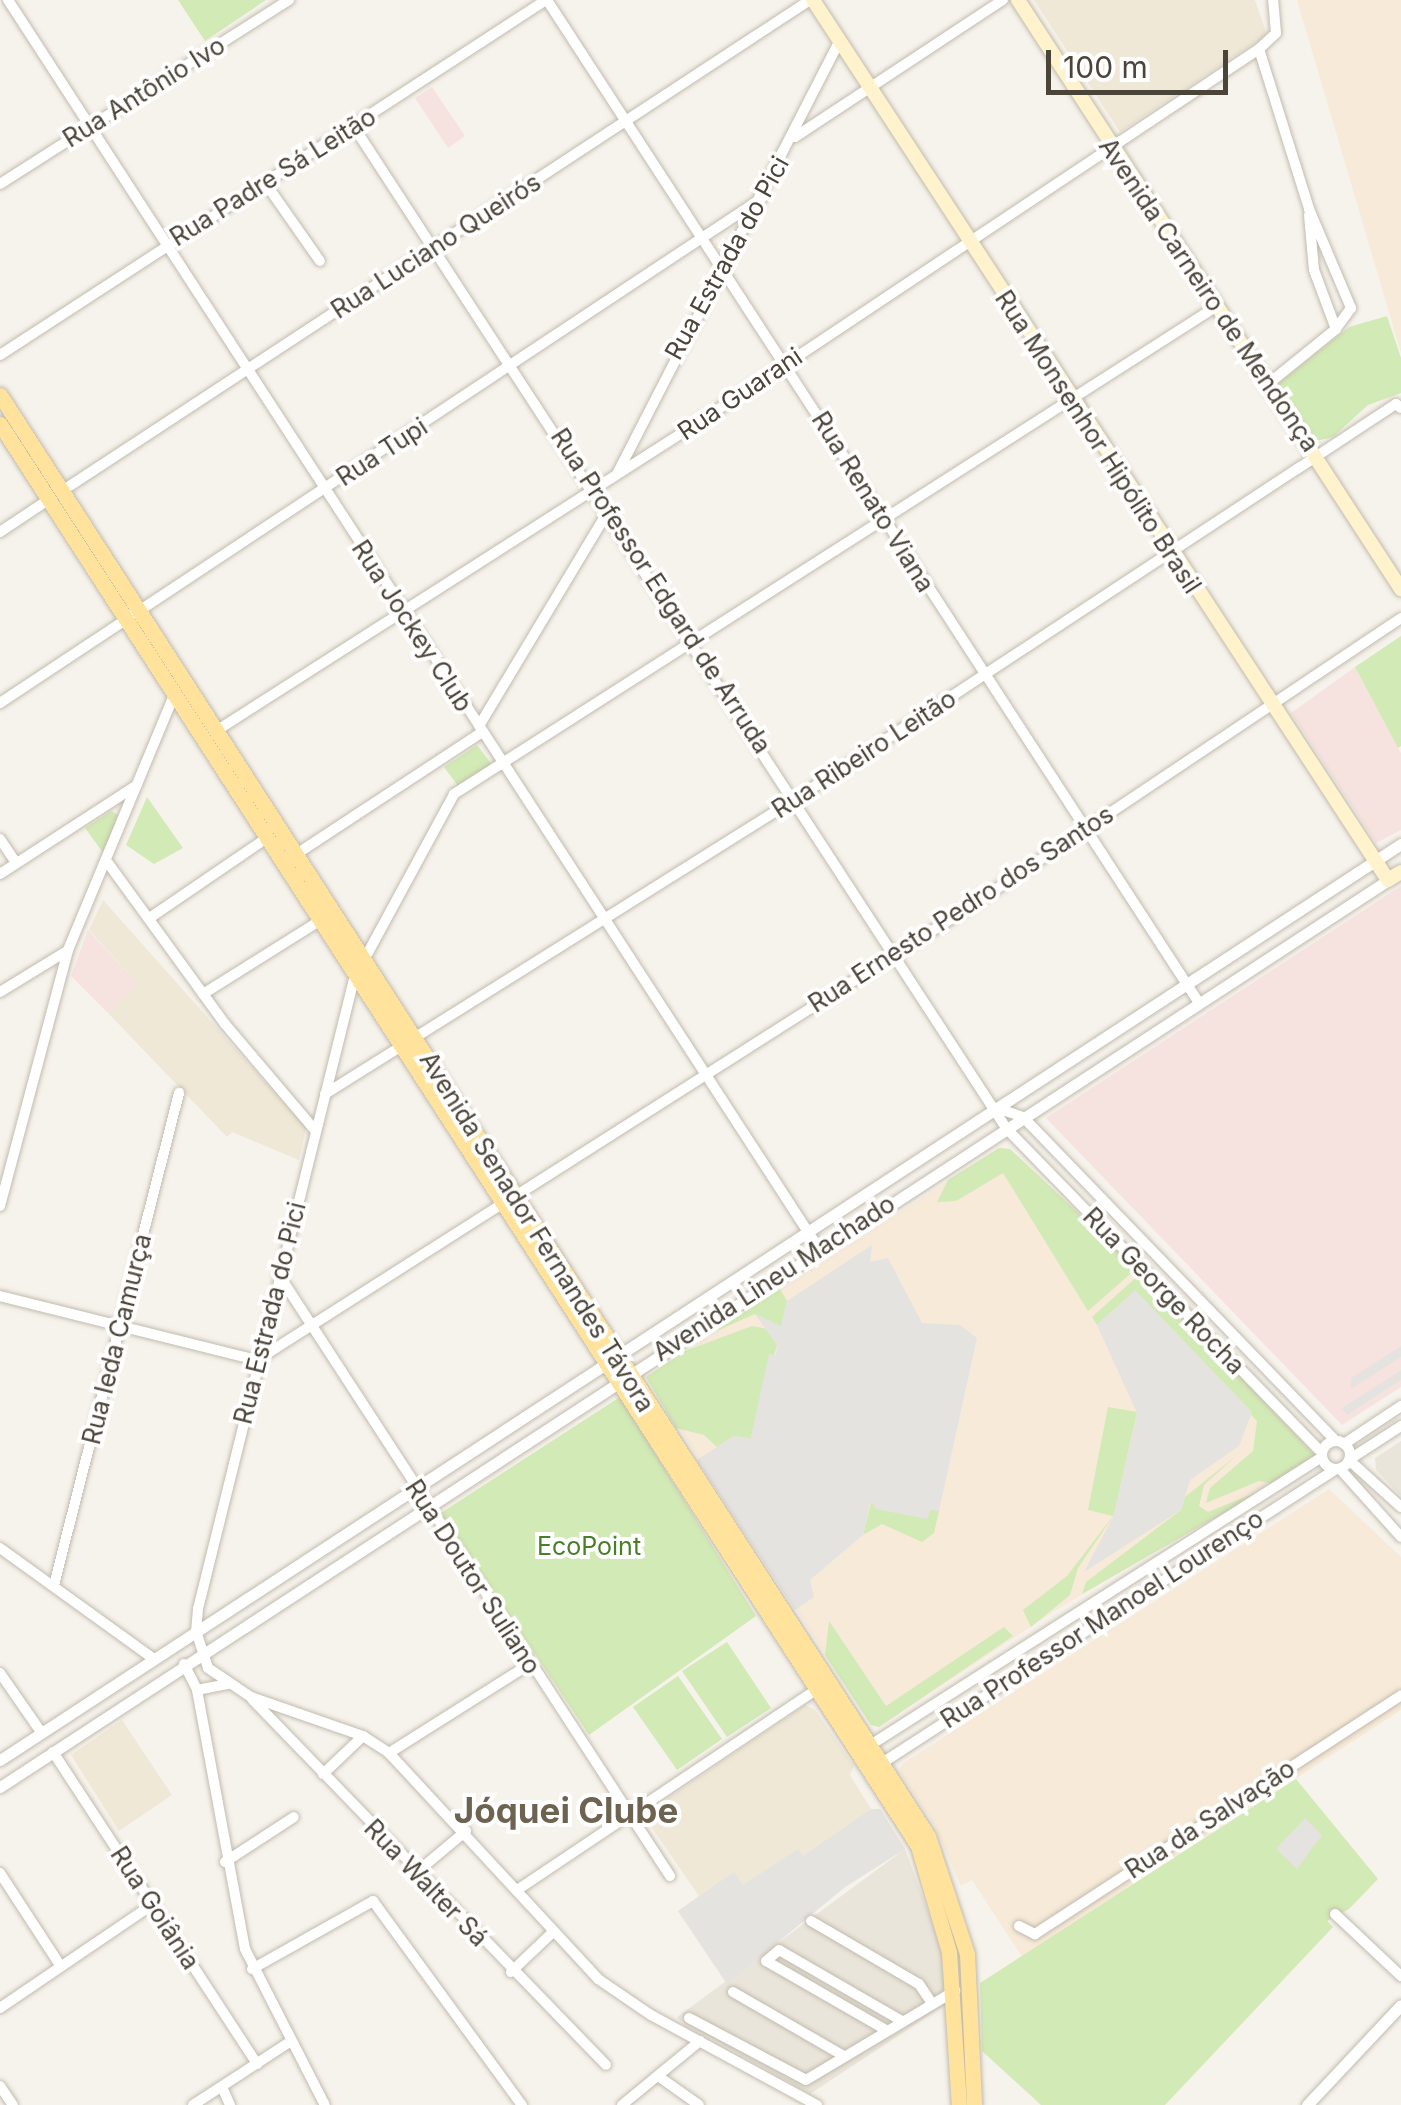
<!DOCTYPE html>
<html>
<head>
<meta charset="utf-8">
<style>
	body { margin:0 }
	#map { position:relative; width:1401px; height:2105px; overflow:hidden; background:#f6f3ec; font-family:Inter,sans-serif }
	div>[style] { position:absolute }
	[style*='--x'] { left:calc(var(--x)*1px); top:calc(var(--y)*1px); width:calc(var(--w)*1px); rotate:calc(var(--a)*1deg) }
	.residential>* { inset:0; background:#eae5da }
	.commercial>* { inset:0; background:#f7ead8 }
	.education>* { inset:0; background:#efe8d6 }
	.medical>* { inset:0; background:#f6e3e0 }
	.green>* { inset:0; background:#d2eab5 }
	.parking>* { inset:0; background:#e5e3e0 }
	.roads { filter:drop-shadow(0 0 2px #c2bbae) drop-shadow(0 0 2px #c2bbae) }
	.minor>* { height:10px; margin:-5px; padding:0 5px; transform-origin:5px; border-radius:5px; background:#fff }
	.minor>.ring { margin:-5px; padding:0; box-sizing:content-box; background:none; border:10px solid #fff; border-radius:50% }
	.tertiary>* { height:11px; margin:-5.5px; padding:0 5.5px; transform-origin:5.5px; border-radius:5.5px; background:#fff }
	.secondary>* { height:14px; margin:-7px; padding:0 7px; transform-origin:7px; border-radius:7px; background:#fff3cd }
	.primary>* { height:15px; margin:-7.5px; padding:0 7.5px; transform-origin:7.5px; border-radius:7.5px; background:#ffe39c }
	span { translate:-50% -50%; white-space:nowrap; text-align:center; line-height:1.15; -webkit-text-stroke:8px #fff; paint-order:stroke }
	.street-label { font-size:25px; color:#4b4439 }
	.park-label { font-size:25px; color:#4a7f2a }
	.district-label { font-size:35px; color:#6e6250; font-weight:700 }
	.scale { position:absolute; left:1046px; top:50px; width:182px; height:45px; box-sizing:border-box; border:5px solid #4b4439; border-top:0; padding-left:12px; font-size:30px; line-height:35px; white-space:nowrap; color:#4b4439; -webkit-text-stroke:8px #fff; paint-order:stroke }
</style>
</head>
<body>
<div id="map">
	<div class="residential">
		<div style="clip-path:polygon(1401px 1441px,1401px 1496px,1376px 1470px,1375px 1458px)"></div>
		<div style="clip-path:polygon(905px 1849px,942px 1950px,948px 2003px,810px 2094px,676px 2018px)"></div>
	</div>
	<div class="commercial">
		<div style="clip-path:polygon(1297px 0,1401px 0,1401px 353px)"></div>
		<div style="clip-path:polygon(999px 1148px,1010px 1149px,1316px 1456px,1053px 1612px,879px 1727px,871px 1725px,646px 1377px)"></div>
		<div style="clip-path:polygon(1329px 1489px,1401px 1557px,1401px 1710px,1022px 1957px,972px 1880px,961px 1886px,934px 1825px,899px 1771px,902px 1764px)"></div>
	</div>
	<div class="education">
		<div style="clip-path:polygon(1034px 0,1255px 0,1267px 35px,1120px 132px)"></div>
		<div style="clip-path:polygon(103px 900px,306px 1128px,299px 1160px,232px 1132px,227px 1137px,108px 1013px,138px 984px,89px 930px)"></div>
		<div style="clip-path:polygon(805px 1705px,815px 1710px,854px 1766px,850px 1775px,871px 1809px,880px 1809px,905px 1849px,845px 1887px,727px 1984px,678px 1911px,699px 1896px,643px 1815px)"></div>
		<div style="clip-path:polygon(122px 1720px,172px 1795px,119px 1831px,71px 1755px)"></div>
	</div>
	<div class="medical">
		<div style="clip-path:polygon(432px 87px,465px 136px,448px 148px,415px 98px)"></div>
		<div style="clip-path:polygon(1355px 667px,1401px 753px,1401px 830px,1376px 843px,1291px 713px)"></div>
		<div style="clip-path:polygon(1401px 886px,1401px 1387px,1342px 1425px,1046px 1118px)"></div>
		<div style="clip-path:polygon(88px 930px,138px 984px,108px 1013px,71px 976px)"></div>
	</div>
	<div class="green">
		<div style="clip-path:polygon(178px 0,266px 0,205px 41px)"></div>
		<div style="clip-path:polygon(1387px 316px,1401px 358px,1401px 393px,1368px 405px,1333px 437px,1316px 441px,1279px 383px,1349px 327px)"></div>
		<div style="clip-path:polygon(1401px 636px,1401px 746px,1398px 748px,1355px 667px)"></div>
		<div style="clip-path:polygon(477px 745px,493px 766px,461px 790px,444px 767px)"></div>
		<div style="clip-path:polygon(147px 797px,183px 848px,154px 864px,126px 845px)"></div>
		<div style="clip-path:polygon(111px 811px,118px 815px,104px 854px,85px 828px)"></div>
		<div style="clip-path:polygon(999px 1148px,1010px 1149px,1137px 1268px,1088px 1311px,1003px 1173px,956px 1201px,937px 1202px,948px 1180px)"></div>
		<div style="clip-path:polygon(1141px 1273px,1316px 1456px,1273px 1484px,1259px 1481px,1206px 1503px,1210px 1488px,1253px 1451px,1257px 1421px,1135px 1291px,1097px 1325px,1092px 1317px)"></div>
		<div style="clip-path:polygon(780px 1289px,787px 1301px,781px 1327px,755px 1314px,712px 1333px)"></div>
		<div style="clip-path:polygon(752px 1326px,768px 1329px,777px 1345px,751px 1437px,758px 1440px,734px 1436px,717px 1447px,704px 1435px,676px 1428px,646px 1377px,685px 1351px)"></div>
		<div style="clip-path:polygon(620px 1397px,756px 1616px,589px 1735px,441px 1513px)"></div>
		<div style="clip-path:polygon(1108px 1407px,1137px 1412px,1114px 1515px,1078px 1568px,1070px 1595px,1031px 1627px,1023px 1610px,1067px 1576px,1113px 1516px,1088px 1510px)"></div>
		<div style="clip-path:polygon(1236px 1456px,1204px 1485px,1199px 1506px,1208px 1512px,1265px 1489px,1082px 1594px,1086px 1582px,1181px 1510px,1185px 1497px)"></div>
		<div style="clip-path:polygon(872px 1499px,876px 1508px,927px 1518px,930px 1509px,939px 1511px,934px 1533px,922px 1542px,882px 1524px,863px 1535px)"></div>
		<div style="clip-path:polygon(829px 1621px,886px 1706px,1004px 1627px,1013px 1636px,879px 1727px,871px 1725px,825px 1655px)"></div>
		<div style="clip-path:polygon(727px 1642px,771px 1708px,727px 1737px,682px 1671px)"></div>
		<div style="clip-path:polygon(678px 1676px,722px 1739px,677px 1770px,633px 1707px)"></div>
		<div style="clip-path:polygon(1296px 1779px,1378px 1879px,1349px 1909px,1327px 1921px,1333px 1927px,1165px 2105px,1041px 2105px,982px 2051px,980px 1983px)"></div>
	</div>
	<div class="parking">
		<div style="clip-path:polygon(872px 1245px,870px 1262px,888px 1258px,922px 1323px,960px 1325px,977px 1338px,939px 1511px,930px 1510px,927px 1519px,876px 1509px,871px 1500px,863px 1535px,810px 1580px,814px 1597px,795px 1610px,697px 1460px,734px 1436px,758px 1439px,751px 1437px,769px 1354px,776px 1355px,777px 1345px,755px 1314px,781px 1326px,787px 1301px)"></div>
		<div style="clip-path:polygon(1135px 1290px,1252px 1412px,1239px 1446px,1190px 1480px,1181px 1510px,1084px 1572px,1114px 1515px,1137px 1413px,1097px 1325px)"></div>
		<div style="clip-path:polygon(1401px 1346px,1401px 1357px,1351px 1389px,1351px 1378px)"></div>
		<div style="clip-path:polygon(1401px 1370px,1401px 1380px,1347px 1415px,1342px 1408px)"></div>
		<div style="clip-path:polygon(871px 1809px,880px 1809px,905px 1849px,845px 1887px,727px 1984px,678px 1911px,734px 1872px,743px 1885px,798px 1849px,803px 1856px)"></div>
		<div style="clip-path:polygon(1305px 1818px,1322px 1835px,1297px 1869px,1276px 1849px)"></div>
	</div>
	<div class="roads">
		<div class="minor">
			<div style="--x:8;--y:0;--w:1489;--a:57"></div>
			<div style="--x:547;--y:0;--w:1196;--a:56.97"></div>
			<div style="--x:1259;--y:49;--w:168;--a:72.6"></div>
			<div style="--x:1309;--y:209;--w:108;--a:67"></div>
			<div style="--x:1351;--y:308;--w:26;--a:126"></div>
			<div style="--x:1336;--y:329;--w:87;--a:141"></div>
			<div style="--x:354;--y:127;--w:1195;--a:56.92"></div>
			<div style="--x:1006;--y:1128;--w:453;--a:45.8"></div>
			<div style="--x:795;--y:137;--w:249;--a:-33.4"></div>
			<div style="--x:0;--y:184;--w:343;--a:-32.5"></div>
			<div style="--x:266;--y:184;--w:94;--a:55"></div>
			<div style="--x:1309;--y:215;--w:55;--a:84.8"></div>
			<div style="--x:1314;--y:270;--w:63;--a:69.6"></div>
			<div style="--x:0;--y:355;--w:651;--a:-33.03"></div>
			<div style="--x:617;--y:474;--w:486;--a:-62.8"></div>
			<div style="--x:62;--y:491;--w:895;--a:-33.28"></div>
			<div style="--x:0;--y:532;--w:58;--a:-33.7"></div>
			<div style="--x:0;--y:703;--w:914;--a:-33.53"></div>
			<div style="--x:479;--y:726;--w:251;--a:-59"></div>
			<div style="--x:216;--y:731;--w:570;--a:-32.6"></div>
			<div style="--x:696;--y:424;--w:676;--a:-33.67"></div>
			<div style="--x:1259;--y:49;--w:23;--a:-43"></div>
			<div style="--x:1276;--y:33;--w:33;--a:-95"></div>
			<div style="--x:0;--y:839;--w:29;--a:56"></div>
			<div style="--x:295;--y:855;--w:224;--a:-33.3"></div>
			<div style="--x:108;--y:863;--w:199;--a:54"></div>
			<div style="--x:225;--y:1024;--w:139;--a:49.7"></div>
			<div style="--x:0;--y:874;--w:163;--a:-33"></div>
			<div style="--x:151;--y:917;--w:140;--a:-34.3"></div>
			<div style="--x:364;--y:960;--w:189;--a:-61.5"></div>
			<div style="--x:454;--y:794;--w:906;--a:-32.6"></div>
			<div style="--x:355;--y:975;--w:653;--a:103.91"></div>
			<div style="--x:198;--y:1609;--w:22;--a:95"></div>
			<div style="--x:196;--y:1631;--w:39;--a:72"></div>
			<div style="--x:208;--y:1668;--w:52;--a:34"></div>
			<div style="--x:251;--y:1697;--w:119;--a:19.2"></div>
			<div style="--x:363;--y:1736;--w:31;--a:33"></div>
			<div style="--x:389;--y:1753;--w:308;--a:47.2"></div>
			<div style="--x:598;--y:1979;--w:64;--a:34.2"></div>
			<div style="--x:651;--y:2015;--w:189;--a:28.5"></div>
			<div style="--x:0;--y:992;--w:79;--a:-31.5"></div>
			<div style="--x:203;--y:994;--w:139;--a:-32.1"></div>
			<div style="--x:325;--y:1094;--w:557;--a:-32.09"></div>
			<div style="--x:797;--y:798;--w:717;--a:-33.34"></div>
			<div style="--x:1396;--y:404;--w:6;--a:39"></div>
			<div style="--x:997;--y:1108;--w:28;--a:19"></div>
			<div style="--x:1023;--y:1117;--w:450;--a:46"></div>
			<div style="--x:517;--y:1195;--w:535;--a:-32.47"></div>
			<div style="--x:968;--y:908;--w:521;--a:-33.81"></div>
			<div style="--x:0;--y:1206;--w:265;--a:-75.1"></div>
			<div style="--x:68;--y:950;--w:276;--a:-67.4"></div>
			<div style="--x:279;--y:1275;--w:717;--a:56.95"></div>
			<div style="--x:0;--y:1296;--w:265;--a:14"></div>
			<div style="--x:257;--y:1360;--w:294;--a:-32.5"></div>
			<div class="ring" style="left:1322px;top:1441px;width:18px;height:18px"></div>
			<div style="--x:1344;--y:1444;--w:69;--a:-33.7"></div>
			<div style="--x:1350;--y:1459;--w:61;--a:-32.9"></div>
			<div style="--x:1349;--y:1460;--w:70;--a:42.1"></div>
			<div style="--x:1340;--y:1469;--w:91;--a:48.1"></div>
			<div style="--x:0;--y:1548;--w:190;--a:35.8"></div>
			<div style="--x:54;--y:1585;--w:508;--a:-75.74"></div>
			<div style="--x:184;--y:1664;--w:29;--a:63"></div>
			<div style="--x:197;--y:1690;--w:263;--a:79.5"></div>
			<div style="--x:245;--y:1949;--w:175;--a:62.9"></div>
			<div style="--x:0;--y:1673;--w:72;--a:55.2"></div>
			<div style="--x:197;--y:1690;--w:32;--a:-11"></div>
			<div style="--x:252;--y:1699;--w:509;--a:45.95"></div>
			<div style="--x:869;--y:1746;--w:537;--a:-32.54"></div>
			<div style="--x:53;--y:1752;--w:373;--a:56.8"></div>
			<div style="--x:389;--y:1753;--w:167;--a:-32.3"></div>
			<div style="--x:879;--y:1765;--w:544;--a:-32.93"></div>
			<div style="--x:323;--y:1774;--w:55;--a:-43.5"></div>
			<div style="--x:225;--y:1862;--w:82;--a:-33.1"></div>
			<div style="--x:417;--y:1872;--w:64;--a:-39.9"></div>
			<div style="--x:0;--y:1873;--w:110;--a:56.9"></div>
			<div style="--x:517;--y:1890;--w:361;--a:-33.8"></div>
			<div style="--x:1335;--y:1914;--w:91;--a:43.2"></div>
			<div style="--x:811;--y:1921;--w:125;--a:30.3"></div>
			<div style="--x:919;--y:1984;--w:22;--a:56"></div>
			<div style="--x:1019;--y:1926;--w:18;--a:27"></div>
			<div style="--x:1035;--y:1934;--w:437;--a:-33.1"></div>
			<div style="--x:252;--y:1969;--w:139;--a:-29.3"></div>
			<div style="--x:373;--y:1901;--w:253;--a:53.9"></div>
			<div style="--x:511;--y:1972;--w:57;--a:-43.6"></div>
			<div style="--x:733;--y:1992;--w:128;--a:30"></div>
			<div style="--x:0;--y:2008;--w:185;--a:-34.2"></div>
			<div style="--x:689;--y:2018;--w:132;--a:27.9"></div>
			<div style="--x:806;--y:2080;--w:174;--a:-30.9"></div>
			<div style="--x:886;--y:2030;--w:138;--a:-150.1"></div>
			<div style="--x:766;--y:1961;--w:17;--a:-40"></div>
			<div style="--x:779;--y:1950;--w:142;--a:30"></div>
			<div style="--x:658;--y:2076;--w:50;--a:35.3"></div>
			<div style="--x:0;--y:2086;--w:23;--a:56"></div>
			<div style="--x:222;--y:2087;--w:20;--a:66"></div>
			<div style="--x:193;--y:2105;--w:117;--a:-33.1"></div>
			<div style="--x:622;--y:2105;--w:101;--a:-39.4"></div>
		</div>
		<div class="tertiary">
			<div style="--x:0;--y:1760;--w:1674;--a:-33.18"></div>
			<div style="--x:0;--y:1787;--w:1658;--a:-33.16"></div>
			<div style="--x:1307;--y:2105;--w:137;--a:-46.8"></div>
		</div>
		<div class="secondary">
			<div style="--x:813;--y:0;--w:1051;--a:56.84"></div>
			<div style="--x:1388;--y:880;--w:15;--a:-32"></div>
			<div style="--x:1018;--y:0;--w:703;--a:56.97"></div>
		</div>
		<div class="primary">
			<div style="--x:0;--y:395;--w:1714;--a:57.22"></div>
			<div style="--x:928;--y:1836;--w:124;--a:71.7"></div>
			<div style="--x:967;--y:1954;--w:151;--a:87.3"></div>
			<div style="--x:0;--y:424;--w:1693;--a:57.15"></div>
			<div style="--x:918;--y:1846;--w:110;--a:73.7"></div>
			<div style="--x:949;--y:1952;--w:153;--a:86.3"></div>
		</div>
	</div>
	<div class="street-label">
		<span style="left:144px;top:92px;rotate:-32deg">Rua Antônio Ivo</span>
		<span style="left:273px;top:177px;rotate:-32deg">Rua Padre Sá Leitão</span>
		<span style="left:436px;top:246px;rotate:-33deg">Rua Luciano Queirós</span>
		<span style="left:727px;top:258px;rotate:-61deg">Rua Estrada do Pici</span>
		<span style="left:1209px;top:295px;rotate:56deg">Avenida Carneiro de Mendonça</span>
		<span style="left:740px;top:394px;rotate:-34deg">Rua Guarani</span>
		<span style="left:1098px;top:442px;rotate:57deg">Rua Monsenhor Hipólito Brasil</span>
		<span style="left:382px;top:452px;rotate:-33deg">Rua Tupi</span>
		<span style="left:873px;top:502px;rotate:58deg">Rua Renato Viana</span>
		<span style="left:661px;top:591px;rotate:57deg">Rua Professor Edgard de Arruda</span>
		<span style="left:412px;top:626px;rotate:57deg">Rua Jockey Club</span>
		<span style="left:864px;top:754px;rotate:-33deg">Rua Ribeiro Leitão</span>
		<span style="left:961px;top:909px;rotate:-33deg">Rua Ernesto Pedro dos Santos</span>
		<span style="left:537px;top:1232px;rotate:58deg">Avenida Senador Fernandes Távora</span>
		<span style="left:774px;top:1278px;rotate:-33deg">Avenida Lineu Machado</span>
		<span style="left:1164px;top:1291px;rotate:46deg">Rua George Rocha</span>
		<span style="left:270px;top:1313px;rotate:-76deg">Rua Estrada do Pici</span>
		<span style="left:117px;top:1339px;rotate:-76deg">Rua Ieda Camurça</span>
		<span style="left:473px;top:1577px;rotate:57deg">Rua Doutor Suliano</span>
		<span style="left:1102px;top:1619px;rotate:-33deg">Rua Professor Manoel Lourenço</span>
		<span style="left:1210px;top:1819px;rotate:-33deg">Rua da Salvação</span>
		<span style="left:426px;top:1883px;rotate:46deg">Rua Walter Sá</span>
		<span style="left:155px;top:1908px;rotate:57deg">Rua Goiânia</span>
	</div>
	<div class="park-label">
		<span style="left:589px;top:1546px">EcoPoint</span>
	</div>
	<div class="district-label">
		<span style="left:566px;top:1810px">Jóquei Clube</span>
	</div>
	<div class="scale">100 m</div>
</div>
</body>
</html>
